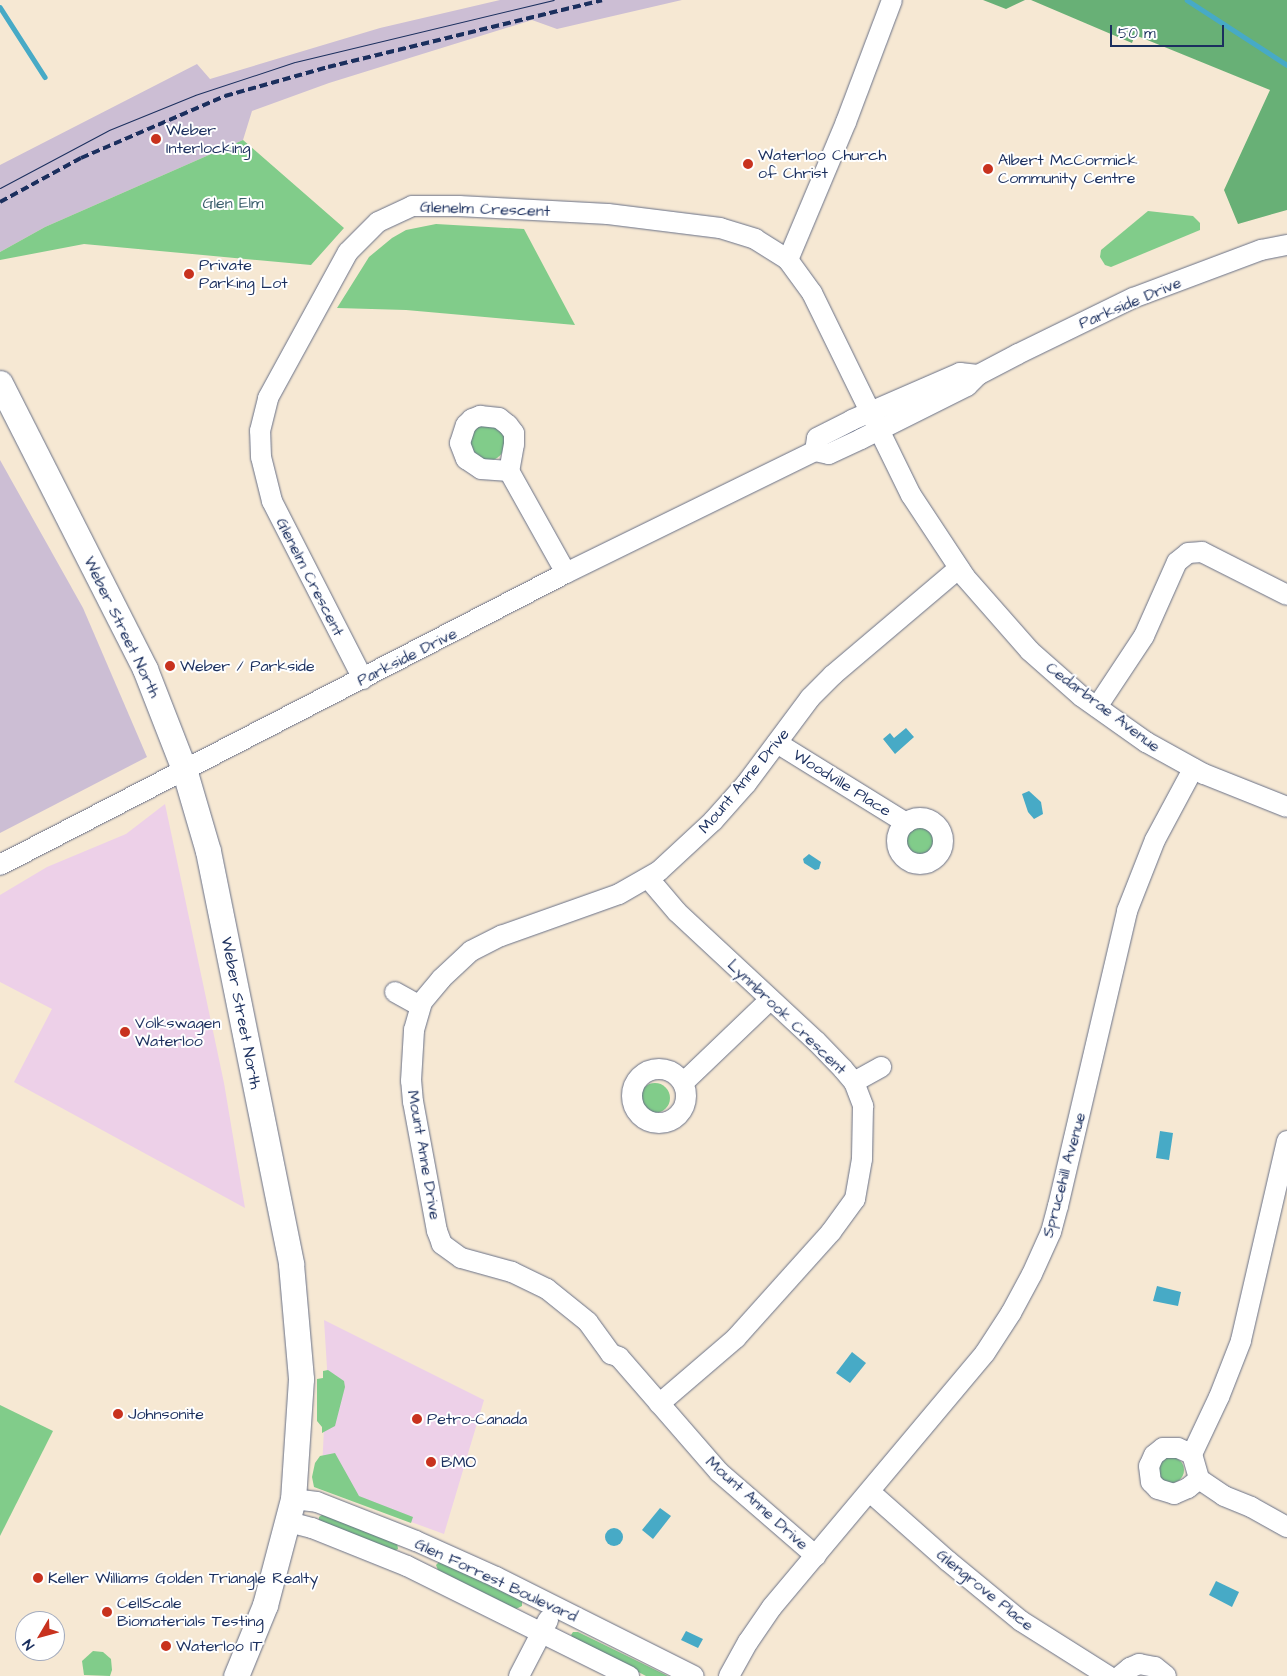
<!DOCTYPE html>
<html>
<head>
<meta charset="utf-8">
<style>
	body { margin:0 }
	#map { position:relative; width:1287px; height:1676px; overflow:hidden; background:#f6e8d3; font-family:"Architects Daughter",sans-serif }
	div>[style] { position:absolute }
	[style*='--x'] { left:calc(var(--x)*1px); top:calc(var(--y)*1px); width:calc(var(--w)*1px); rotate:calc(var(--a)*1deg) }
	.built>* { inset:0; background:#edd0e8 }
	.industrial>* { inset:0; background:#ccbed4 }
	.green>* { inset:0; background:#81cc8a }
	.round { border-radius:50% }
	.forest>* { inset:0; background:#68b076 }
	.water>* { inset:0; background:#47aac6 }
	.stream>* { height:4.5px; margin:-2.25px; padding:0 2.25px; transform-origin:2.25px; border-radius:2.25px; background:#47aac6 }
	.roads { filter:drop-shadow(0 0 1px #687087) drop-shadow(0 0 1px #687087) }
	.minor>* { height:20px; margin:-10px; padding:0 10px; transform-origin:10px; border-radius:10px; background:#fff }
	.minor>.ring { margin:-10px; padding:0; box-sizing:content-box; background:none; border:20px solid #fff; border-radius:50% }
	.major>* { height:25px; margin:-12.5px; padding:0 12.5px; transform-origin:12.5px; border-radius:12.5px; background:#fff }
	.tram>* { height:1px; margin:-0.5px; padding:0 0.5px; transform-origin:0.5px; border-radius:0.5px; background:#1b2f5e }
	.rail>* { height:4px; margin-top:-2px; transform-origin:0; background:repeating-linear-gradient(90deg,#1b2f5e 0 8px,transparent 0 12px) }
	.dots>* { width:14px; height:14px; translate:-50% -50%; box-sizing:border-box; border:2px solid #fff; border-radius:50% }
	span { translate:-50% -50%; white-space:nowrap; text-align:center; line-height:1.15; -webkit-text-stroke:4px #fff; paint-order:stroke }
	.poi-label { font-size:16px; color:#1b2f5e }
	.left { translate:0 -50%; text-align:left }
	.park-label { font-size:16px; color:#3a5e6b }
	.street-label { font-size:16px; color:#1b2f5e }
	.north { position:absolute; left:15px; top:1611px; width:50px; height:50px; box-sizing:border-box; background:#fff; border:1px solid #a4acbf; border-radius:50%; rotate:233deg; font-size:14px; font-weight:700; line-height:20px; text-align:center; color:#1b2f5e }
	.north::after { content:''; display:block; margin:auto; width:18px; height:22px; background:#c8321e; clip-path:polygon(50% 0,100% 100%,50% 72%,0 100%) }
	.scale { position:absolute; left:1110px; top:25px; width:114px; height:22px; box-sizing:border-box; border:2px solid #1b2f5e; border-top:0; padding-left:6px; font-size:15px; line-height:18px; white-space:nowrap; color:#1b2f5e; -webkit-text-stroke:4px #fff; paint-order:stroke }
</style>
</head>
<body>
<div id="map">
	<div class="built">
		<div style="clip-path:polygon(165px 804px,224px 1083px,245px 1208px,14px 1082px,52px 1009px,0 982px,0 895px,47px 867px,126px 834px)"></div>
		<div style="clip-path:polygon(324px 1320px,484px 1400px,444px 1534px,321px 1489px,327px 1368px)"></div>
	</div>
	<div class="industrial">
		<div style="clip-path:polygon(500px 0,682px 0,557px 29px,532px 20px,329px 83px,252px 111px,243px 140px,45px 227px,0 252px,0 165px,197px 64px,210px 79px,380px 28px)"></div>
		<div style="clip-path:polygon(0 460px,83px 608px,147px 757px,0 833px)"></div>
	</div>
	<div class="green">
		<div style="clip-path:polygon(243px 140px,344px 228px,311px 265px,84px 244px,0 260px,0 252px,45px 227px)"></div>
		<div style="clip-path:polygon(1148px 211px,1193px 216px,1200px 223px,1200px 230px,1111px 267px,1105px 265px,1100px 257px,1101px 250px)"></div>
		<div style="clip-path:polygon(436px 224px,524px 229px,575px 325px,406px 310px,337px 308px,369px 257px,392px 238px,406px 230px)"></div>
		<div class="round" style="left:469px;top:425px;width:36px;height:36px"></div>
		<div class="round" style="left:905px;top:827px;width:30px;height:30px"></div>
		<div class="round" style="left:640px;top:1083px;width:30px;height:30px"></div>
		<div style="clip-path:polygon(328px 1370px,344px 1381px,345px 1387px,335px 1426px,322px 1433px,322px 1427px,317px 1421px,317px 1379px,323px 1378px,323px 1371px)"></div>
		<div style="clip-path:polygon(0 1405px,53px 1431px,0 1536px)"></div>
		<div style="clip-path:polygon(335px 1453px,359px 1496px,413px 1517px,411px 1523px,314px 1487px,312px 1477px,315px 1463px,320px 1456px)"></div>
		<div class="round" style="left:1158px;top:1457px;width:26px;height:26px"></div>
		<div style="clip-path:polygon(323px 1514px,397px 1543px,398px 1549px,394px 1551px,319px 1522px,319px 1517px)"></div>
		<div style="clip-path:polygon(440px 1561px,522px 1601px,522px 1606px,516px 1609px,438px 1570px,436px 1565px)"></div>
		<div style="clip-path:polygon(573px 1632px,578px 1632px,668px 1676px,646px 1676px,573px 1638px,571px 1635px)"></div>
		<div style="clip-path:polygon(93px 1651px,103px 1652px,111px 1659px,112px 1670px,110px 1676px,84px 1675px,82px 1661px)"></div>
	</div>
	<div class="forest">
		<div style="clip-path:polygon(983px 0,1025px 0,1006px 9px)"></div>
		<div style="clip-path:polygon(1031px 0,1287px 0,1287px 210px,1238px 224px,1224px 190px,1270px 90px,1135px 35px,1132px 43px)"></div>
	</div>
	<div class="water">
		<div style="clip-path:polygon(906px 728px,914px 737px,895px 754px,883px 739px,890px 733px,894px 738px)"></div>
		<div style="clip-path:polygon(1029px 791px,1041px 802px,1043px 814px,1034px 819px,1028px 812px,1022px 794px)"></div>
		<div style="clip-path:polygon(809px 854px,821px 862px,819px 869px,815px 870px,804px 863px,803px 859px)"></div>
		<div style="clip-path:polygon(1160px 1131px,1173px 1133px,1169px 1160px,1156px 1158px)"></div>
		<div style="clip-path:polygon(1157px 1286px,1181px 1292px,1178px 1306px,1153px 1301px)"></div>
		<div style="clip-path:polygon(852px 1352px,866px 1363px,850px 1383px,836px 1373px)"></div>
		<div style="clip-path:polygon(660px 1508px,671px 1516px,653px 1539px,642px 1530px)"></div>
		<div class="round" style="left:605px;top:1528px;width:18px;height:18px"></div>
		<div style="clip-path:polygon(1216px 1581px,1239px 1592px,1232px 1607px,1209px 1595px)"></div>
		<div style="clip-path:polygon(686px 1631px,703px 1639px,698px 1648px,681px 1640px)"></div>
	</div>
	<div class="stream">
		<div style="--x:1187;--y:0;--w:119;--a:33"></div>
		<div style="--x:0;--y:7;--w:83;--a:57.3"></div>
	</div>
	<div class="roads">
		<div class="minor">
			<div style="--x:788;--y:260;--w:150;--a:-67.2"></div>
			<div style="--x:846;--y:122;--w:130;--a:-69.3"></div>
			<div style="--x:815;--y:451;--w:13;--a:-81"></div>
			<div style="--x:817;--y:438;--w:39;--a:-27"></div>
			<div style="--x:852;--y:420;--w:118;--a:-23.5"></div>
			<div style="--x:960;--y:373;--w:18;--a:6"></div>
			<div style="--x:509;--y:471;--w:28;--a:-176"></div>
			<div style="--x:481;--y:469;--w:18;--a:-146"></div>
			<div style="--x:466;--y:459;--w:17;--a:-111"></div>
			<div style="--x:460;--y:443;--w:19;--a:-72"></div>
			<div style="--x:466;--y:425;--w:8;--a:-45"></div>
			<div style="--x:472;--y:419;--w:9;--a:-21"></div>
			<div style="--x:480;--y:416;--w:19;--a:6"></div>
			<div style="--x:499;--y:418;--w:11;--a:38"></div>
			<div style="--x:508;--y:425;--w:10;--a:53"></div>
			<div style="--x:514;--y:433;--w:11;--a:90"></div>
			<div style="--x:514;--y:444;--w:27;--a:100"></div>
			<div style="--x:509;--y:471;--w:117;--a:60.8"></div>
			<div style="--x:363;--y:679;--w:200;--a:-117.1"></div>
			<div style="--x:272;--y:501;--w:45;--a:-104"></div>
			<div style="--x:261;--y:457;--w:26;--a:-92"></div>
			<div style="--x:260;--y:431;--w:34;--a:-76"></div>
			<div style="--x:268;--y:398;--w:166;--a:-61.3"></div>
			<div style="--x:348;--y:252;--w:42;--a:-45"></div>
			<div style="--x:378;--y:222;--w:38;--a:-25"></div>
			<div style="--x:412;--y:206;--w:47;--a:0"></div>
			<div style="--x:459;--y:206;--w:149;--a:3.1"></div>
			<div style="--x:608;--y:214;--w:113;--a:7.1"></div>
			<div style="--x:720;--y:228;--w:37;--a:17"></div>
			<div style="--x:755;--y:239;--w:39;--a:32"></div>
			<div style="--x:788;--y:260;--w:41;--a:54"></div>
			<div style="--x:812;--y:293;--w:225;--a:63.9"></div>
			<div style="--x:911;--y:495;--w:98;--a:56.6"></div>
			<div style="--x:965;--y:577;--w:98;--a:48.7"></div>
			<div style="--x:1030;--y:651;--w:68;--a:41.4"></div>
			<div style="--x:1081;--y:696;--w:80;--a:35.3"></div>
			<div style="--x:1146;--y:742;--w:66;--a:28.9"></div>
			<div style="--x:1204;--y:774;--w:89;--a:21.7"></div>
			<div style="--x:1097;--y:707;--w:85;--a:-56.5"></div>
			<div style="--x:1144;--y:636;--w:81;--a:-66"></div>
			<div style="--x:1177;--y:562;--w:14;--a:-39"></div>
			<div style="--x:1188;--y:553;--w:14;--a:-4"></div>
			<div style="--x:1202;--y:552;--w:95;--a:26.8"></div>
			<div style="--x:777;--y:743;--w:152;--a:31.8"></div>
			<div class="ring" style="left:897px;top:818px;width:26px;height:26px"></div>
			<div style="--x:0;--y:865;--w:637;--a:-27.29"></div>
			<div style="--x:566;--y:573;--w:277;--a:-26.1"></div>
			<div style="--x:815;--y:451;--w:14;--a:12"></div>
			<div style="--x:829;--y:454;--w:35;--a:-25"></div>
			<div style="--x:861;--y:439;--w:119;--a:-26.6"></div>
			<div style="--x:967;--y:386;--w:16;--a:-45"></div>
			<div style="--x:978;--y:375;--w:45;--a:-27.7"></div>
			<div style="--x:1018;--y:354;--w:128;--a:-26"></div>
			<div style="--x:1133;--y:298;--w:137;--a:-20.6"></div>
			<div style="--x:1261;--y:250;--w:26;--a:-11"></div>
			<div style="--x:649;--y:879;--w:43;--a:49.7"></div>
			<div style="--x:677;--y:912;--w:190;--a:42.9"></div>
			<div style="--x:816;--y:1041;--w:39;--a:46"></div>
			<div style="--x:843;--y:1069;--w:17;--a:50"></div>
			<div style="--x:854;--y:1082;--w:26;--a:69"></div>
			<div style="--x:863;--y:1106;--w:53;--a:91.1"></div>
			<div style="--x:862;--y:1159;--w:41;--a:99.9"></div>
			<div style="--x:855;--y:1199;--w:41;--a:126"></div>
			<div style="--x:831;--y:1232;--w:142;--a:131.9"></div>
			<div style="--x:736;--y:1338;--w:101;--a:139.4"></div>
			<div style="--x:395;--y:992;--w:29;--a:29"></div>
			<div class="ring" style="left:632px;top:1069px;width:34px;height:34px"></div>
			<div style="--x:854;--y:1082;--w:31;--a:-29"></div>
			<div style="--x:683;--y:1083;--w:120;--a:-43.7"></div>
			<div style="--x:1287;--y:1141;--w:205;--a:103"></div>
			<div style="--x:1241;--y:1341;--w:60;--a:111.4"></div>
			<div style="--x:1219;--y:1397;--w:63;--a:115.3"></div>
			<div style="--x:1192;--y:1454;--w:26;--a:74"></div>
			<div style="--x:1199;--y:1479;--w:30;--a:34"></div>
			<div style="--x:1224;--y:1496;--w:29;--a:22"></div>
			<div style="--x:1251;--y:1507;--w:41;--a:29.1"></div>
			<div style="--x:1192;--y:1454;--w:15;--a:-157"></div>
			<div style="--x:1178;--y:1448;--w:15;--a:180"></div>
			<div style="--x:1163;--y:1448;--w:11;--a:142"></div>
			<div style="--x:1154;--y:1455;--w:12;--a:114"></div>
			<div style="--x:1149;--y:1466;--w:16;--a:83"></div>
			<div style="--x:1151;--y:1482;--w:10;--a:45"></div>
			<div style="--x:1158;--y:1489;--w:17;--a:17"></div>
			<div style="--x:1174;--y:1494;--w:15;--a:-23"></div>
			<div style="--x:1188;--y:1488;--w:14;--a:-39"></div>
			<div style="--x:870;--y:1492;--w:104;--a:41.5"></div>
			<div style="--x:948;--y:1561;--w:94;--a:39.4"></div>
			<div style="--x:1021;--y:1621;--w:103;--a:32.3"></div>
			<div style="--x:293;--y:1499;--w:24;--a:7"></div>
			<div style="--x:317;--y:1502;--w:106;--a:21.5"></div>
			<div style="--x:416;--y:1541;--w:88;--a:24.2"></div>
			<div style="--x:496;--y:1577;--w:221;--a:26.6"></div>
			<div style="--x:289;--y:1522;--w:24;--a:15"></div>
			<div style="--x:312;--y:1528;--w:102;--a:21.8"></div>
			<div style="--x:407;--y:1566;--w:248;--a:26.4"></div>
			<div style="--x:816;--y:1556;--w:128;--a:-139.1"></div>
			<div style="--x:719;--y:1472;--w:152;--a:-131"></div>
			<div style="--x:619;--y:1357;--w:9;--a:-159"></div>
			<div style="--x:611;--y:1354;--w:39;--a:-126"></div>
			<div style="--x:588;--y:1322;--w:53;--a:-141.2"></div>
			<div style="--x:547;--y:1289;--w:39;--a:-154"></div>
			<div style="--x:512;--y:1272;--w:53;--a:-164.6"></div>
			<div style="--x:461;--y:1258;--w:24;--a:-144"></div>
			<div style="--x:442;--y:1244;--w:14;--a:-111"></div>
			<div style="--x:437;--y:1231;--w:131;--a:-100.5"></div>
			<div style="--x:413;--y:1102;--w:21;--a:-95"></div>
			<div style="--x:411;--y:1081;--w:51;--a:-86.6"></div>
			<div style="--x:414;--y:1030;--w:29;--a:-74"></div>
			<div style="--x:422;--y:1002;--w:30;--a:-50"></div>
			<div style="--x:441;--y:979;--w:41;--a:-43"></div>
			<div style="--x:471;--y:951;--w:34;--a:-27"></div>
			<div style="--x:501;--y:936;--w:125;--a:-19.6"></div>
			<div style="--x:619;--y:894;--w:46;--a:-29.9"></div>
			<div style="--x:659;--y:871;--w:74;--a:-42.8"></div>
			<div style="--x:713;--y:821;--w:50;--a:-48.3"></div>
			<div style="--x:746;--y:784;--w:107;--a:-53.3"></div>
			<div style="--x:810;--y:698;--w:33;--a:-45"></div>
			<div style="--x:833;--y:675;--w:165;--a:-40.3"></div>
			<div style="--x:519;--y:1676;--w:63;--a:-62.6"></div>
			<div style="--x:729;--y:1676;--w:39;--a:-61"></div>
			<div style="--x:748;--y:1642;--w:42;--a:-55.6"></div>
			<div style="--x:772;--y:1607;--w:331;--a:-50"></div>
			<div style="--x:985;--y:1353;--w:48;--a:-57"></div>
			<div style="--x:1011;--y:1313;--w:44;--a:-61.7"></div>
			<div style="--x:1032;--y:1274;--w:46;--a:-65.7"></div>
			<div style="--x:1051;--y:1232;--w:27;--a:-75"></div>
			<div style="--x:1058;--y:1206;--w:303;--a:-76.8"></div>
			<div style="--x:1127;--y:911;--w:76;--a:-68.5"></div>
			<div style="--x:1155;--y:840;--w:81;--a:-61.8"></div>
			<div style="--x:1120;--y:1676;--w:13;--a:-39"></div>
			<div style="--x:1130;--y:1668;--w:10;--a:-24"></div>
			<div style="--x:1139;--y:1664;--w:16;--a:11"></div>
			<div style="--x:1155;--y:1667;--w:14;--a:39"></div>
		</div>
		<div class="major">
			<div style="--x:0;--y:383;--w:321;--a:63.1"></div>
			<div style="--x:145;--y:669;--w:107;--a:68.7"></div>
			<div style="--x:184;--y:769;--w:85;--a:73.7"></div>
			<div style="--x:208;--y:851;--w:421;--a:78.6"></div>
			<div style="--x:291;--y:1264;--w:115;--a:85"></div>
			<div style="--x:301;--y:1379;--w:120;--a:93.8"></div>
			<div style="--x:293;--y:1499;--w:110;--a:104.8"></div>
			<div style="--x:265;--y:1605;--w:77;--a:112.2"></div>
		</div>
	</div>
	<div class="tram">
		<div style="--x:0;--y:188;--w:123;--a:-28"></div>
		<div style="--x:109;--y:130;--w:93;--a:-22.1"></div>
		<div style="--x:195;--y:95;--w:105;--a:-18.3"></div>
		<div style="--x:295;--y:62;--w:266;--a:-13.5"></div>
	</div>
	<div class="rail">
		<div style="--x:0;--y:202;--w:92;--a:-28.5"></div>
		<div style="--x:81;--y:158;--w:157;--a:-23.3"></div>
		<div style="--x:225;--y:96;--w:107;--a:-15.7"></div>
		<div style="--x:328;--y:67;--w:282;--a:-13.7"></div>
	</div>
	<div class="dots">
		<div style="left:156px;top:139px;background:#c8321e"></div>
		<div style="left:748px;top:164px;background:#c8321e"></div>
		<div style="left:988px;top:169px;background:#c8321e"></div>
		<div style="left:189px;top:274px;background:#c8321e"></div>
		<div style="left:170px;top:666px;background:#c8321e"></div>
		<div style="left:125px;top:1032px;background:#c8321e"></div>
		<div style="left:118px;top:1414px;background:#c8321e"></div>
		<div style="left:417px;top:1419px;background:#c8321e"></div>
		<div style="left:431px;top:1462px;background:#c8321e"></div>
		<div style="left:38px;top:1578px;background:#c8321e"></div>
		<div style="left:107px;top:1612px;background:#c8321e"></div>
		<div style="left:166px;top:1646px;background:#c8321e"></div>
	</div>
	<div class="poi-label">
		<span class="left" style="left:166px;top:139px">Weber<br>Interlocking</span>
		<span class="left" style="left:758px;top:164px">Waterloo Church<br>of Christ</span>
		<span class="left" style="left:998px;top:169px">Albert McCormick<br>Community Centre</span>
		<span class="left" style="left:199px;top:274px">Private<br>Parking Lot</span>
		<span class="left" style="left:180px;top:666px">Weber / Parkside</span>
		<span class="left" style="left:135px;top:1032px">Volkswagen<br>Waterloo</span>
		<span class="left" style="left:128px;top:1414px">Johnsonite</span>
		<span class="left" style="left:427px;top:1419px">Petro-Canada</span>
		<span class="left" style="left:441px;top:1462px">BMO</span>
		<span class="left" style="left:48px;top:1578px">Keller Williams Golden Triangle Realty</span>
		<span class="left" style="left:117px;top:1612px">CellScale<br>Biomaterials Testing</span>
		<span class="left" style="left:176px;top:1646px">Waterloo IT</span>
	</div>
	<div class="park-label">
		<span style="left:233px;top:203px">Glen Elm</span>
	</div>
	<div class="street-label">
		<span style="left:485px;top:209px;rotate:2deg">Glenelm Crescent</span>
		<span style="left:1130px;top:303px;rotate:-23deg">Parkside Drive</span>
		<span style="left:310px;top:577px;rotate:63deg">Glenelm Crescent</span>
		<span style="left:122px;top:627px;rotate:64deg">Weber Street North</span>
		<span style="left:407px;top:657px;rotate:-27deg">Parkside Drive</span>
		<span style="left:1103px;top:707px;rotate:37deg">Cedarbrae Avenue</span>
		<span style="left:744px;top:781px;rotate:-50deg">Mount Anne Drive</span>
		<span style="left:842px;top:783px;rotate:32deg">Woodville Place</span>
		<span style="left:241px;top:1013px;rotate:79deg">Weber Street North</span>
		<span style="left:787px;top:1017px;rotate:44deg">Lynnbrook Crescent</span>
		<span style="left:424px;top:1155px;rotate:80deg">Mount Anne Drive</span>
		<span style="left:1064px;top:1175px;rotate:-75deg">Sprucehill Avenue</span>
		<span style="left:757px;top:1503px;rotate:42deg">Mount Anne Drive</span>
		<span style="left:496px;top:1580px;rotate:25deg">Glen Forrest Boulevard</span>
		<span style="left:985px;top:1590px;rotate:39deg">Glengrove Place</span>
	</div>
	<div class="north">N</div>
	<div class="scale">50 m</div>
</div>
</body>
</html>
